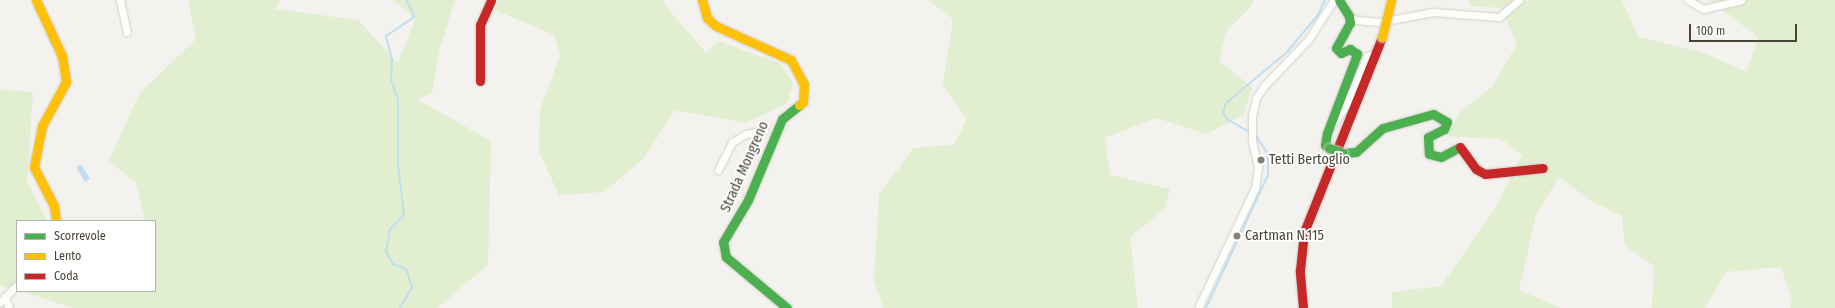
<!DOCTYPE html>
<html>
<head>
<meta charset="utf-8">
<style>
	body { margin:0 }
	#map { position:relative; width:1835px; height:308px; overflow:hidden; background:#f4f2ee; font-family:"Fira Sans Condensed",sans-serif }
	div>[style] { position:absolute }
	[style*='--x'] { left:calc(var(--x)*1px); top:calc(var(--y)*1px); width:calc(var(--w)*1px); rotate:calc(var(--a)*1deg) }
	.green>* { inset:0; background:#e1eecf }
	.water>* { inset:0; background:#c0ddf1 }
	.stream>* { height:2px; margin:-1px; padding:0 1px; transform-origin:1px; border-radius:1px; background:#c0ddf1 }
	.roads { filter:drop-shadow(0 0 1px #d2d0cb) drop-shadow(0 0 1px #d2d0cb) }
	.street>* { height:7px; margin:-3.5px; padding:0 3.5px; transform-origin:3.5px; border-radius:3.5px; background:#fdfdfc }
	.fast>* { height:9px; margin:-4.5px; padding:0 4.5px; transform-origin:4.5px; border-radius:4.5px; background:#4caf50 }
	.slow>* { height:9px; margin:-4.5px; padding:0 4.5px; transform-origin:4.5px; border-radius:4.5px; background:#ffc107 }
	.jam>* { height:9px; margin:-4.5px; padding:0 4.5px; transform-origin:4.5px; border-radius:4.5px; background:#c62828 }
	.bridges { filter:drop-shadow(0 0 1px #d3cfc5) drop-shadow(0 0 1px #d3cfc5) }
	.fast-bridge>* { height:9px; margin:-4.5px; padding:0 4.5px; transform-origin:4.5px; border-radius:4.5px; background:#4caf50 }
	.slow-bridge>* { height:9px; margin:-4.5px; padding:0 4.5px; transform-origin:4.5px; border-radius:4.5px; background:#ffc107 }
	.dots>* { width:11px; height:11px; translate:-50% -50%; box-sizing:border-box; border:2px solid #fff; border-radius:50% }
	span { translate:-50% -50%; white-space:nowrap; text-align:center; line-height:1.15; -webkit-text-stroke:3.5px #fff; paint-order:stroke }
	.poi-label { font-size:14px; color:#4b4439 }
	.left { translate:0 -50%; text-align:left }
	.street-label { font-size:14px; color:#4b4439 }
	.legend { position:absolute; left:16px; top:220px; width:140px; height:72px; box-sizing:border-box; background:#fff; border:1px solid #b7b4b0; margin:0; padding:5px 7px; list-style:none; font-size:12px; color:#4b4439 }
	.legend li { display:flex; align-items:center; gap:8px; height:20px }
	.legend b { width:20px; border:1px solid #b7b4b0 }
	.scale { position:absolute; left:1689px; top:24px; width:108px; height:18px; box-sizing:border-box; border:2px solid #4b4439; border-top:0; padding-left:5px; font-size:12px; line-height:14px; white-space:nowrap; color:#4b4439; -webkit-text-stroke:3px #fff; paint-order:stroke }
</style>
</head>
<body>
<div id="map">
	<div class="green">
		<div style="clip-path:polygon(188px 0,280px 0,275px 9px,358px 20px,398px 63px,415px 19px,393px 0,455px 0,439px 52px,432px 93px,418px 100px,491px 141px,488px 265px,437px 308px,73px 308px,20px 291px,155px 291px,155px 221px,145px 221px,136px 183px,109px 161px,139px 94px,196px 39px)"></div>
		<div style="clip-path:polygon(499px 0,664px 0,664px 4px,706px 53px,718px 41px,781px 64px,793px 84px,787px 103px,746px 123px,675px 110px,644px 158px,604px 192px,559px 195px,539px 152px,540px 110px,560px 55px,554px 35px,495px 10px)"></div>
		<div style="clip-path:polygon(928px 0,1253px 0,1250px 8px,1227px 30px,1219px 61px,1252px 87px,1243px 115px,1206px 134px,1156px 118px,1105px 138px,1110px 175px,1170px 189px,1164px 210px,1130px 237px,1138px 308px,883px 308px,874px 280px,879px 194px,914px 148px,954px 145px,967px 119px,943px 85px,953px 19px)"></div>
		<div style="clip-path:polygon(1469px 0,1622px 0,1638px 37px,1701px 52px,1747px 72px,1758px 37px,1709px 0,1835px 0,1835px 308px,1790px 308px,1792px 299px,1781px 267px,1726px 272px,1705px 308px,1652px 308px,1654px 266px,1625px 246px,1622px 216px,1590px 200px,1559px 177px,1536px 215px,1519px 290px,1561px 308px,1392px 308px,1392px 292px,1441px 286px,1494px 210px,1522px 155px,1501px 139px,1447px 136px,1460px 112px,1492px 87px,1517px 44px,1501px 8px,1470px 6px)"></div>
		<div style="clip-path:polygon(0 90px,33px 92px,27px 181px,47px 221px,17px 221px,17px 290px,0 286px)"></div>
	</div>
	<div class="water">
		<div style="clip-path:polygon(81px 164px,90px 179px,85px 182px,76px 167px)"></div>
	</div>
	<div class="stream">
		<div style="--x:1251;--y:133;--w:28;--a:-150"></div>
		<div style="--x:1227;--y:119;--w:7;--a:-124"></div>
		<div style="--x:1223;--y:113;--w:10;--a:-73"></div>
		<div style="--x:1226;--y:103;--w:80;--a:-39.9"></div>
		<div style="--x:1287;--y:52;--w:48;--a:-50"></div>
		<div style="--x:1318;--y:15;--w:17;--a:-65"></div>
		<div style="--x:400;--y:308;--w:24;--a:-60"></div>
		<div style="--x:412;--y:287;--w:19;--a:-108"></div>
		<div style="--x:406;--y:269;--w:14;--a:-159"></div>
		<div style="--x:393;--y:264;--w:14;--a:-120"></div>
		<div style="--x:386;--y:252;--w:23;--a:-80"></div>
		<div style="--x:390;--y:229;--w:20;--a:-45"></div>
		<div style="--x:404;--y:215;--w:51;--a:-96.7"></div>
		<div style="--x:398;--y:164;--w:65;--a:-90"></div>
		<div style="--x:398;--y:99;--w:20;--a:-110"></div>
		<div style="--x:391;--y:80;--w:21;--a:-87"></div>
		<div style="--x:392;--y:59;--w:24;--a:-105"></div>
		<div style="--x:386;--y:36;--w:32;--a:-34"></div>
		<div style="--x:413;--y:18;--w:3;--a:-72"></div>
		<div style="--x:414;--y:15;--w:17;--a:-118"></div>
		<div style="--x:1206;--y:308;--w:147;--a:-65"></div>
		<div style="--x:1268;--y:175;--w:21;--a:-90"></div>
		<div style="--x:1268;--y:154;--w:23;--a:-124"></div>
	</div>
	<div class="roads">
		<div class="street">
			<div style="--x:120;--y:0;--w:33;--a:78"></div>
			<div style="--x:1688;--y:0;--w:17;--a:31"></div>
			<div style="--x:1703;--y:9;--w:39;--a:-13"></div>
			<div style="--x:1349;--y:16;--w:8;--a:30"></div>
			<div style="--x:1356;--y:20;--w:23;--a:5"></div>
			<div style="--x:1379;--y:22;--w:55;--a:-10.5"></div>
			<div style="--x:1433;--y:12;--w:66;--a:4.3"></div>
			<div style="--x:1499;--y:17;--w:26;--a:-40"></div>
			<div style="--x:1333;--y:124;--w:23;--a:-56"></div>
			<div style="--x:1346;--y:105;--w:53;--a:-66.8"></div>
			<div style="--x:1367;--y:56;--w:9;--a:-18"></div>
			<div style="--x:718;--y:170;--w:31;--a:-63"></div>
			<div style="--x:732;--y:142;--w:16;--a:-30"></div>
			<div style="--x:746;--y:134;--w:19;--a:-12"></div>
			<div style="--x:5;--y:297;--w:12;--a:70"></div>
			<div style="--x:0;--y:302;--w:24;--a:-45"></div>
			<div style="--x:1198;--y:308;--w:133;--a:-64.6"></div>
			<div style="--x:1255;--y:188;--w:21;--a:-82"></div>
			<div style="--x:1258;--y:167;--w:27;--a:-103"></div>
			<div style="--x:1252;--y:141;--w:25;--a:-90"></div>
			<div style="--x:1252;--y:116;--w:18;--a:-77"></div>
			<div style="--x:1256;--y:98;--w:14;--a:-56"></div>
			<div style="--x:1264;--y:86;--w:64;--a:-46.3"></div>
			<div style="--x:1308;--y:40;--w:48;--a:-57"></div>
		</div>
		<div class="fast">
			<div style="--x:1329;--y:148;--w:5;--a:-143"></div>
			<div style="--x:1325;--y:145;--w:12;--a:-81"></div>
			<div style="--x:1327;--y:133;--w:85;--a:-69.2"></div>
			<div style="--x:1357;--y:54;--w:9;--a:-144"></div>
			<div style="--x:1350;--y:49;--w:10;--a:156"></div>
			<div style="--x:1341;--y:53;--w:7;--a:-135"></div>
			<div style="--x:1336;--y:48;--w:29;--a:-61"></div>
			<div style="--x:1350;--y:23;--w:7;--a:-98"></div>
			<div style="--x:1349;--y:16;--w:19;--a:-122"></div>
			<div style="--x:1343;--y:153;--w:13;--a:-4"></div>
			<div style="--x:1356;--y:152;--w:36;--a:-42"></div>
			<div style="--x:1383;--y:128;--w:52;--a:-15.6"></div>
			<div style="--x:1433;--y:114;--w:16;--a:30"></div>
			<div style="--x:1447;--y:122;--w:8;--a:113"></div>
			<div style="--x:1444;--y:129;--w:18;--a:153"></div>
			<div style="--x:1428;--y:137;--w:17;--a:87"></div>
			<div style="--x:1429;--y:154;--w:12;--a:14"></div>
			<div style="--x:1441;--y:157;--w:21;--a:-28"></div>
			<div style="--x:787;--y:308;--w:80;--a:-140.1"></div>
			<div style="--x:726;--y:257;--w:15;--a:-101"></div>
			<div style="--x:723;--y:242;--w:49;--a:-59.2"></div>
			<div style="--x:748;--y:200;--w:88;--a:-67.2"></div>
			<div style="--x:782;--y:119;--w:22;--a:-39"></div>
		</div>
		<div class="slow">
			<div style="--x:36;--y:0;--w:62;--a:65.1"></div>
			<div style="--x:62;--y:56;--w:26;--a:81"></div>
			<div style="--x:66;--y:82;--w:50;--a:118.6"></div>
			<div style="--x:42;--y:126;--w:42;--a:101"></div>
			<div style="--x:34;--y:167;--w:44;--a:62.9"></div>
			<div style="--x:54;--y:206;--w:15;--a:82"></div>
			<div style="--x:702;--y:0;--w:19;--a:74"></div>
			<div style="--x:707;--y:18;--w:12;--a:42"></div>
			<div style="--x:716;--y:26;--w:82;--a:24.4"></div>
			<div style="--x:791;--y:60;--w:27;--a:62"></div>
			<div style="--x:804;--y:84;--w:18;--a:93"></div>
			<div style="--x:803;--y:102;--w:5;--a:143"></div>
		</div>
		<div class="jam">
			<div style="--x:480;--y:81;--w:56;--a:-90"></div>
			<div style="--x:480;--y:25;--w:27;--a:-66"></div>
			<div style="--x:1460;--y:147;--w:27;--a:54"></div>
			<div style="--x:1476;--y:169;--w:10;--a:29"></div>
			<div style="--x:1485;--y:174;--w:58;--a:-5.9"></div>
			<div style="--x:1303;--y:308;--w:38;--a:-95"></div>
			<div style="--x:1300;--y:270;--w:38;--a:-84"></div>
			<div style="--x:1304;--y:232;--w:210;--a:-68.2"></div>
		</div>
	</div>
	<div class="bridges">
		<div class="fast-bridge">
			<div style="--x:1329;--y:148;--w:15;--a:20"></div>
		</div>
		<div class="slow-bridge">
			<div style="--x:1382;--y:37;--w:38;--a:-76"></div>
		</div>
	</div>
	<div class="dots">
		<div style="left:1261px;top:160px;background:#868178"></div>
		<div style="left:1237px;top:236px;background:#868178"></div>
	</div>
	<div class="poi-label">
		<span class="left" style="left:1269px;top:160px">Tetti Bertoglio</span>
		<span class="left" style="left:1245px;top:236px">Cartman N.115</span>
	</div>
	<div class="street-label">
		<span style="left:745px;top:167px;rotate:-66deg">Strada Mongreno</span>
	</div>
	<ul class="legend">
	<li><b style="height:5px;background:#4caf50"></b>Scorrevole</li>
	<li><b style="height:5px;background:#ffc107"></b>Lento</li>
	<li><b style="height:5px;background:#c62828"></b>Coda</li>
	</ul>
	<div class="scale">100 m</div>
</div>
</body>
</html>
